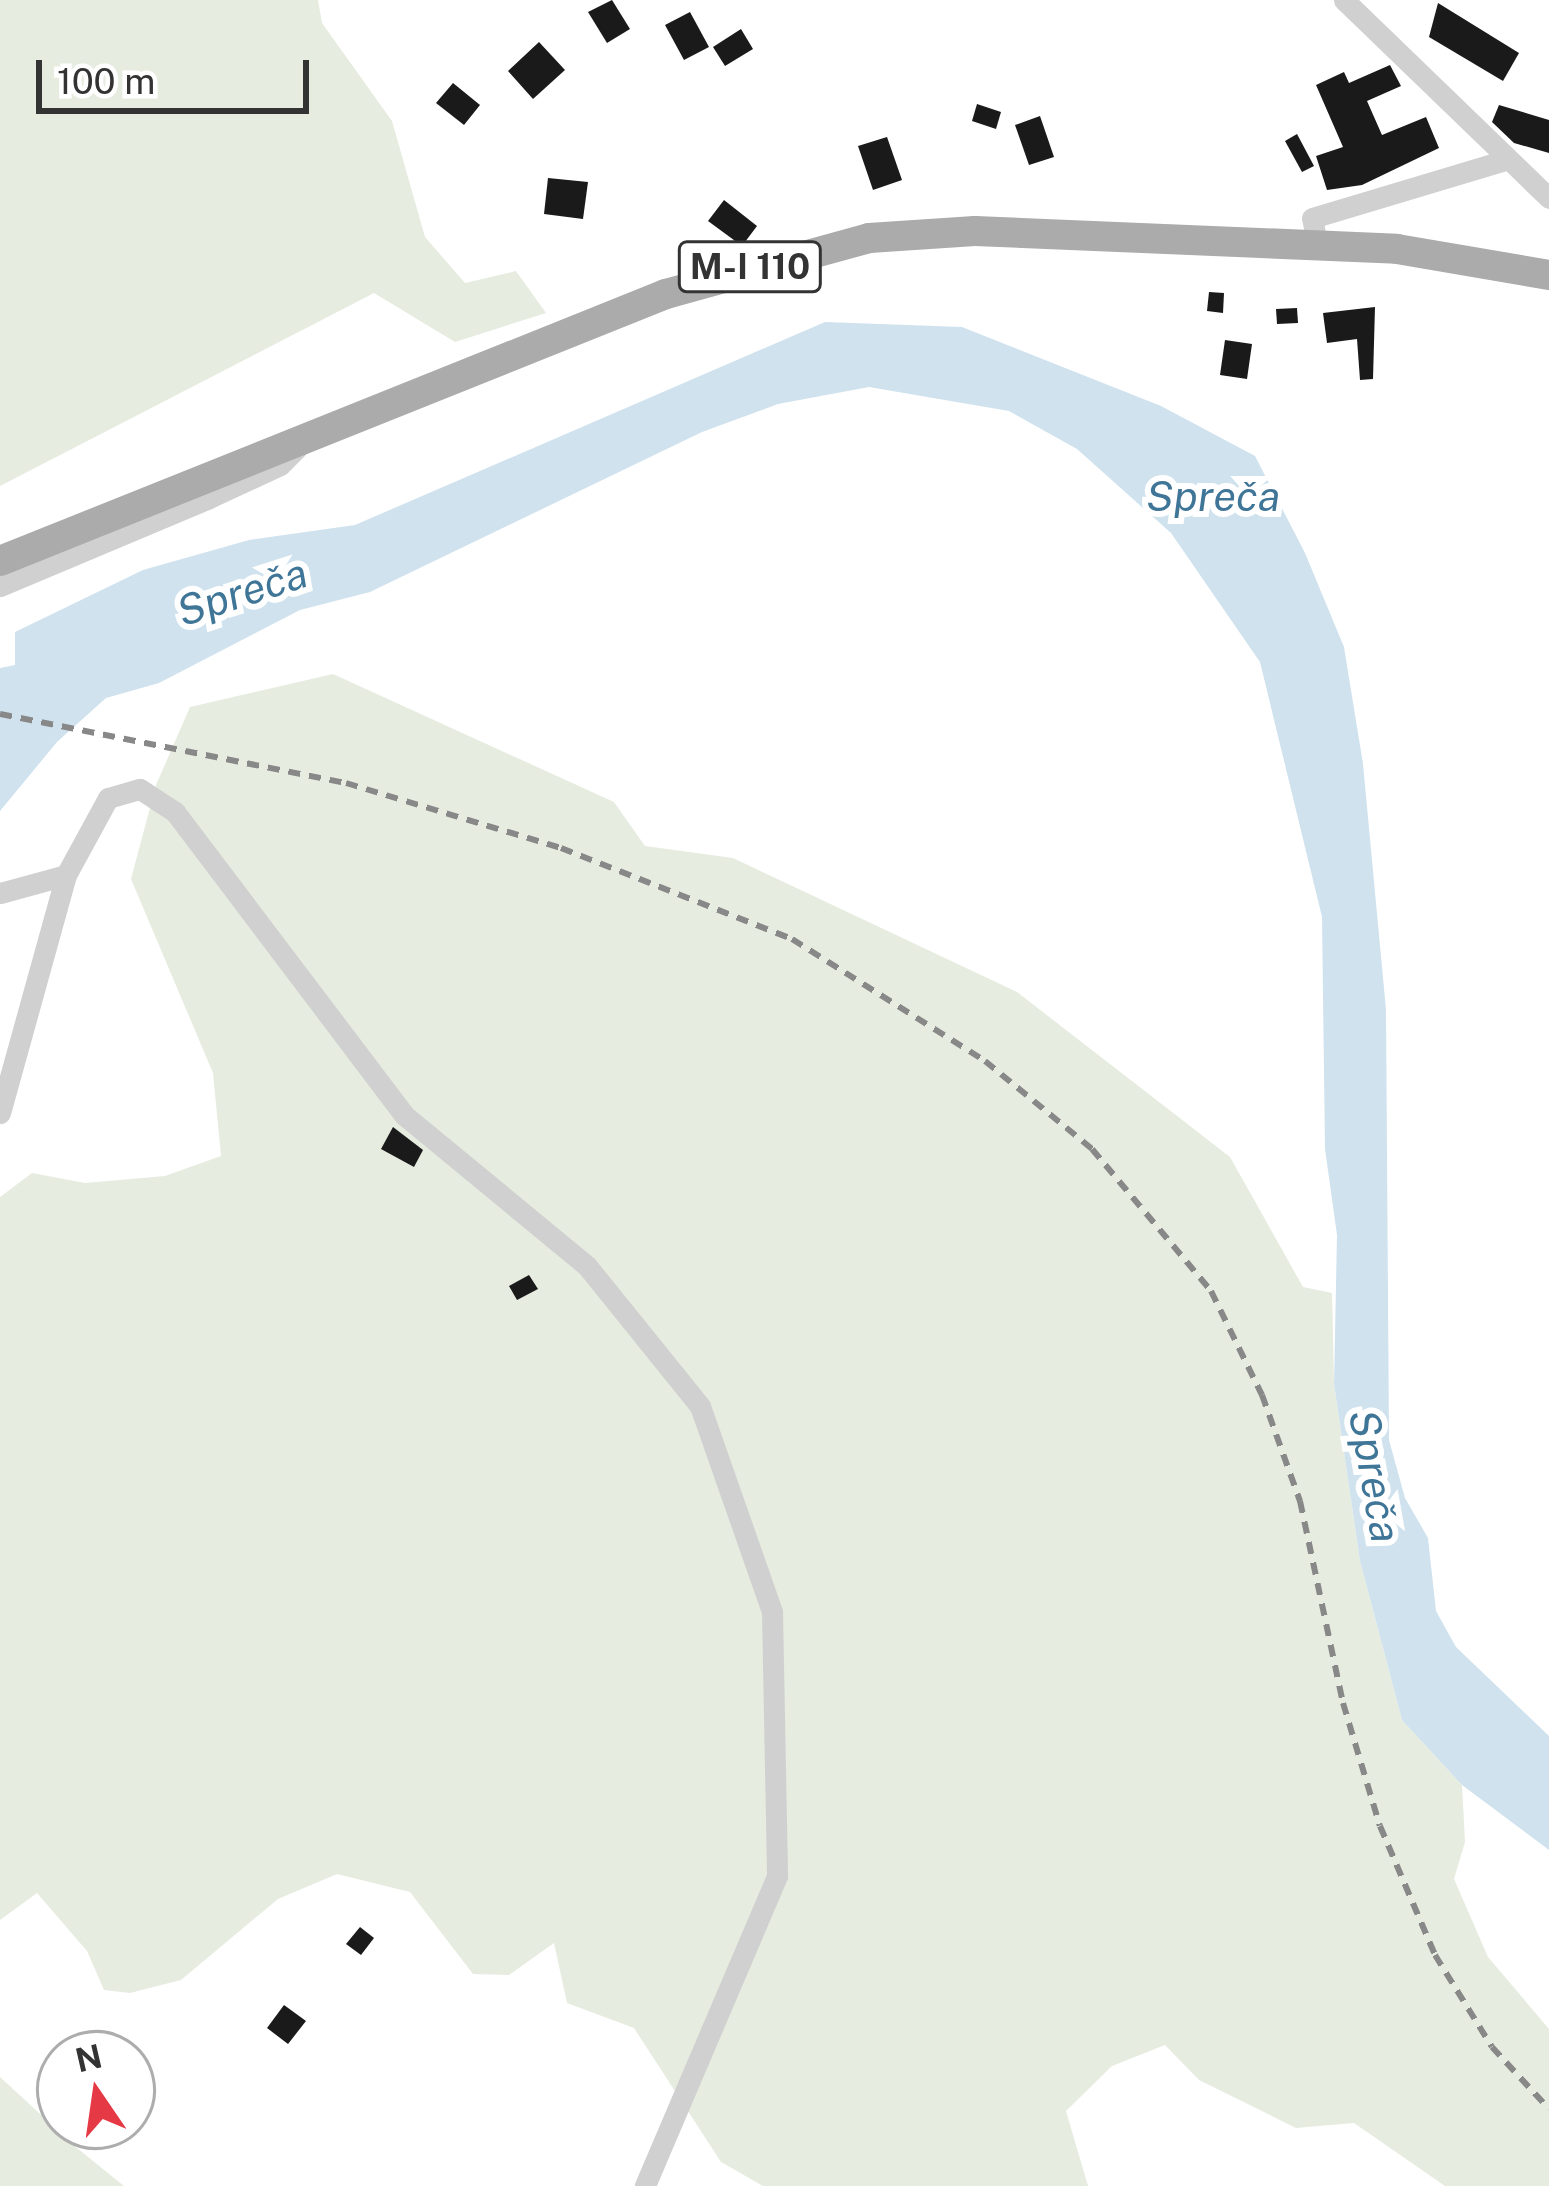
<!DOCTYPE html>
<html>
<head>
<meta charset="utf-8">
<style>
	body { margin:0 }
	#map { position:relative; width:1549px; height:2186px; overflow:hidden; background:#fff; font-family:"Public Sans",sans-serif }
	div>[style] { position:absolute }
	[style*='--x'] { left:calc(var(--x)*1px); top:calc(var(--y)*1px); width:calc(var(--w)*1px); rotate:calc(var(--a)*1deg) }
	.green>* { inset:0; background:#e6ecdf }
	.water>* { inset:0; background:#cfe2ee }
	.building>* { inset:0; background:#1a1a1a }
	.street>* { height:21px; margin:-10.5px; padding:0 10.5px; transform-origin:10.5px; border-radius:10.5px; background:#d0d0d0 }
	.primary>* { height:30px; margin:-15px; padding:0 15px; transform-origin:15px; border-radius:15px; background:#ababab }
	.rail>* { height:6px; margin-top:-3px; transform-origin:0; background:repeating-linear-gradient(90deg,#888 0 12px,transparent 0 21px) }
	span { translate:-50% -50%; white-space:nowrap; text-align:center; line-height:1.15; -webkit-text-stroke:12px #fff; paint-order:stroke }
	.shield-label span { padding:3px 9px; background:#fff; border:3px solid; border-radius:9px; -webkit-text-stroke-width:0 }
	.shield-label { font-size:36px; color:#333; font-weight:700 }
	.water-label { font-size:42px; color:#3f7597; font-style:italic }
	.north { position:absolute; left:36px; top:2030px; width:120px; height:120px; box-sizing:border-box; background:#fff; border:3px solid #adadad; border-radius:50%; rotate:347deg; font-size:33px; font-weight:700; line-height:48px; text-align:center; color:#333 }
	.north::after { content:''; display:block; margin:auto; width:42px; height:54px; background:#e63946; clip-path:polygon(50% 0,100% 100%,50% 72%,0 100%) }
	.scale { position:absolute; left:36px; top:60px; width:273px; height:54px; box-sizing:border-box; border:6px solid #333; border-top:0; padding-left:15px; font-size:36px; line-height:42px; white-space:nowrap; color:#333; -webkit-text-stroke:9px #fff; paint-order:stroke }
</style>
</head>
<body>
<div id="map">
	<div class="green">
		<div style="clip-path:polygon(0 0,318px 0,322px 23px,392px 121px,425px 237px,465px 283px,516px 271px,546px 313px,455px 342px,374px 293px,0 486px)"></div>
		<div style="clip-path:polygon(333px 674px,614px 802px,645px 846px,733px 858px,1017px 992px,1230px 1157px,1303px 1287px,1332px 1293px,1334px 1384px,1360px 1561px,1402px 1720px,1462px 1785px,1465px 1842px,1454px 1879px,1488px 1957px,1549px 2029px,1549px 2186px,1445px 2186px,1354px 2123px,1296px 2128px,1199px 2080px,1165px 2045px,1112px 2066px,1066px 2111px,1088px 2186px,763px 2186px,721px 2162px,634px 2028px,567px 2003px,554px 1943px,509px 1975px,473px 1974px,410px 1892px,337px 1874px,278px 1899px,181px 1980px,130px 1993px,104px 1990px,87px 1951px,37px 1893px,0 1920px,0 1197px,32px 1173px,85px 1183px,165px 1176px,221px 1156px,213px 1073px,131px 879px,156px 785px,190px 707px)"></div>
		<div style="clip-path:polygon(0 2077px,77px 2148px,124px 2186px,0 2186px)"></div>
	</div>
	<div class="water">
		<div style="clip-path:polygon(825px 322px,962px 327px,1161px 406px,1255px 456px,1305px 553px,1344px 647px,1363px 764px,1386px 1010px,1389px 1440px,1405px 1498px,1428px 1538px,1436px 1611px,1456px 1647px,1549px 1736px,1549px 1850px,1462px 1785px,1402px 1720px,1360px 1561px,1334px 1384px,1337px 1235px,1325px 1149px,1322px 917px,1260px 662px,1171px 533px,1077px 449px,1009px 411px,869px 387px,778px 404px,702px 432px,370px 592px,300px 610px,159px 683px,106px 698px,57px 742px,0 811px,0 668px,15px 665px,15px 632px,143px 570px,249px 540px,355px 525px)"></div>
	</div>
	<div class="building">
		<div style="clip-path:polygon(612px 0,630px 29px,607px 43px,588px 12px)"></div>
		<div style="clip-path:polygon(1438px 3px,1519px 53px,1503px 81px,1429px 37px)"></div>
		<div style="clip-path:polygon(690px 12px,709px 47px,684px 60px,665px 25px)"></div>
		<div style="clip-path:polygon(741px 29px,753px 49px,725px 66px,713px 47px)"></div>
		<div style="clip-path:polygon(539px 42px,565px 70px,533px 99px,508px 71px)"></div>
		<div style="clip-path:polygon(1390px 65px,1401px 86px,1367px 101px,1382px 135px,1426px 117px,1439px 148px,1362px 185px,1327px 190px,1316px 156px,1343px 147px,1316px 85px,1344px 72px,1349px 83px)"></div>
		<div style="clip-path:polygon(453px 83px,480px 105px,464px 125px,436px 103px)"></div>
		<div style="clip-path:polygon(977px 104px,1001px 112px,996px 129px,972px 121px)"></div>
		<div style="clip-path:polygon(1499px 105px,1549px 120px,1549px 153px,1514px 143px,1492px 122px)"></div>
		<div style="clip-path:polygon(1040px 116px,1054px 157px,1029px 165px,1015px 125px)"></div>
		<div style="clip-path:polygon(1297px 134px,1314px 166px,1302px 172px,1285px 141px)"></div>
		<div style="clip-path:polygon(887px 137px,902px 180px,873px 190px,858px 146px)"></div>
		<div style="clip-path:polygon(548px 178px,588px 182px,583px 219px,544px 214px)"></div>
		<div style="clip-path:polygon(724px 200px,757px 226px,742px 246px,708px 221px)"></div>
		<div style="clip-path:polygon(1209px 292px,1224px 293px,1223px 313px,1207px 311px)"></div>
		<div style="clip-path:polygon(1375px 307px,1373px 379px,1360px 380px,1357px 339px,1327px 343px,1323px 313px)"></div>
		<div style="clip-path:polygon(1297px 308px,1298px 323px,1277px 324px,1276px 309px)"></div>
		<div style="clip-path:polygon(1225px 340px,1252px 344px,1247px 379px,1220px 375px)"></div>
		<div style="clip-path:polygon(393px 1127px,423px 1150px,414px 1167px,381px 1149px)"></div>
		<div style="clip-path:polygon(529px 1275px,538px 1289px,517px 1300px,509px 1286px)"></div>
		<div style="clip-path:polygon(360px 1927px,374px 1938px,361px 1955px,346px 1944px)"></div>
		<div style="clip-path:polygon(284px 2005px,306px 2021px,288px 2044px,267px 2028px)"></div>
	</div>
	<div class="street">
		<div style="--x:1344;--y:0;--w:285;--a:44"></div>
		<div style="--x:1317;--y:245;--w:27;--a:-100"></div>
		<div style="--x:1312;--y:218;--w:202;--a:-16.7"></div>
		<div style="--x:0;--y:586;--w:227;--a:-22.8"></div>
		<div style="--x:209;--y:498;--w:78;--a:-24.9"></div>
		<div style="--x:280;--y:465;--w:24;--a:-45"></div>
		<div style="--x:0;--y:893;--w:68;--a:-15.3"></div>
		<div style="--x:0;--y:1113;--w:247;--a:-74.5"></div>
		<div style="--x:66;--y:875;--w:88;--a:-61.4"></div>
		<div style="--x:108;--y:798;--w:33;--a:-16"></div>
		<div style="--x:140;--y:789;--w:42;--a:33.3"></div>
		<div style="--x:175;--y:812;--w:380;--a:52.9"></div>
		<div style="--x:404;--y:1115;--w:237;--a:39.5"></div>
		<div style="--x:587;--y:1266;--w:180;--a:51.1"></div>
		<div style="--x:700;--y:1406;--w:218;--a:70.7"></div>
		<div style="--x:772;--y:1612;--w:264;--a:88.9"></div>
		<div style="--x:777;--y:1876;--w:337;--a:113.1"></div>
	</div>
	<div class="primary">
		<div style="--x:0;--y:561;--w:718;--a:-21.85"></div>
		<div style="--x:666;--y:294;--w:211;--a:-15.4"></div>
		<div style="--x:869;--y:238;--w:106;--a:-3.8"></div>
		<div style="--x:975;--y:231;--w:422;--a:2.4"></div>
		<div style="--x:1397;--y:249;--w:154;--a:9.7"></div>
	</div>
	<div class="rail">
		<div style="--x:0;--y:714;--w:353;--a:11.3"></div>
		<div style="--x:346;--y:783;--w:225;--a:16.8"></div>
		<div style="--x:561;--y:848;--w:248;--a:21.5"></div>
		<div style="--x:792;--y:939;--w:228;--a:32.3"></div>
		<div style="--x:985;--y:1061;--w:139;--a:39.4"></div>
		<div style="--x:1092;--y:1149;--w:185;--a:50"></div>
		<div style="--x:1211;--y:1291;--w:116;--a:63.9"></div>
		<div style="--x:1262;--y:1395;--w:113;--a:70.3"></div>
		<div style="--x:1300;--y:1501;--w:207;--a:78"></div>
		<div style="--x:1343;--y:1703;--w:128;--a:73.3"></div>
		<div style="--x:1380;--y:1826;--w:140;--a:66.9"></div>
		<div style="--x:1435;--y:1955;--w:108;--a:58.2"></div>
		<div style="--x:1492;--y:2047;--w:84;--a:47.4"></div>
	</div>
	<div class="shield-label">
		<span style="left:750px;top:267px">M-I 110</span>
	</div>
	<div class="water-label">
		<span style="left:1213px;top:496px">Spreča</span>
		<span style="left:242px;top:592px;rotate:-18deg">Spreča</span>
		<span style="left:1375px;top:1476px;rotate:80deg">Spreča</span>
	</div>
	<div class="north">N</div>
	<div class="scale">100 m</div>
</div>
</body>
</html>
